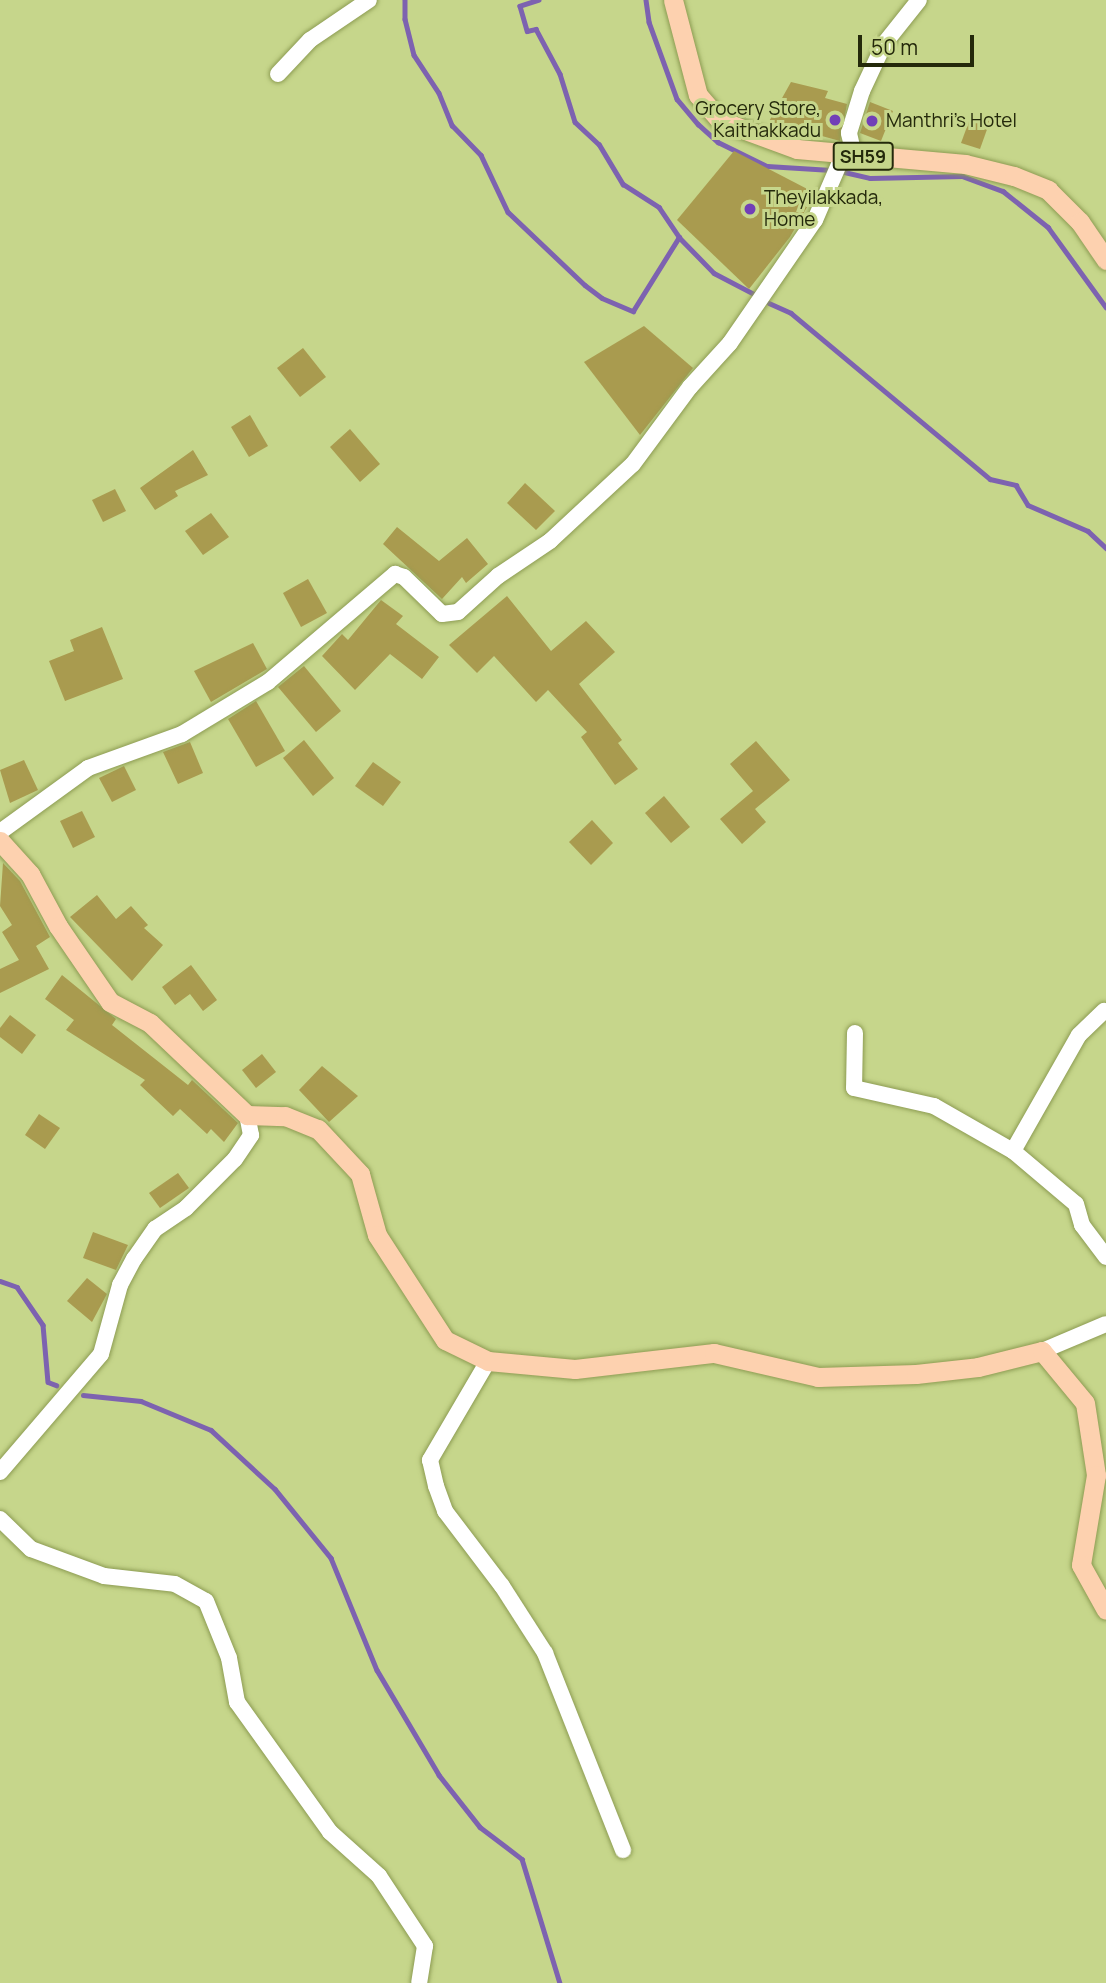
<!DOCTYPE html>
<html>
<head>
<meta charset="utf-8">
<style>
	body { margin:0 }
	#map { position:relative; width:1106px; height:1983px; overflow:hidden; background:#c6d68b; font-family:Manrope,sans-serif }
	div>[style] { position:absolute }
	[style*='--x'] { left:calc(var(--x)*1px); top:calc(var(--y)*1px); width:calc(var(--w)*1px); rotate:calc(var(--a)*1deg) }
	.stream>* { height:4.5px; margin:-2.25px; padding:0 2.25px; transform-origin:2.25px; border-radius:2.25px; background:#7d62b0 }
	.building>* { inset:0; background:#a99b4f }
	.roads { filter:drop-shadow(0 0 2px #8d9c53) drop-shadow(0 0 2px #8d9c53) }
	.minor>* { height:16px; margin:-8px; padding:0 8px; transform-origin:8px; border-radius:8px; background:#fff }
	.major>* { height:19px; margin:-9.5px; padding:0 9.5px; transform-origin:9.5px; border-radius:9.5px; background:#fdd1af }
	.dots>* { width:19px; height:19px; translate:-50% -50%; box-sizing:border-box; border:4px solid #c6d68b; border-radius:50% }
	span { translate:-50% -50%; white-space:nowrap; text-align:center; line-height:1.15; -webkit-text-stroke:6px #c6d68b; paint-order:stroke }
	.shield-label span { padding:2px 5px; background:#c6d68b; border:2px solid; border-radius:5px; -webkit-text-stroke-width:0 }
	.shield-label { font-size:18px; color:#24290b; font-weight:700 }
	.poi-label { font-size:19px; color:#24290b }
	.right { translate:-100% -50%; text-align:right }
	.left { translate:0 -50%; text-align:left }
	.scale { position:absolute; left:858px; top:35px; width:116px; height:32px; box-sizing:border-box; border:4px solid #24290b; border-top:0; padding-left:9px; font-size:21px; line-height:24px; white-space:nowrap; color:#24290b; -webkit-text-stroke:5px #c6d68b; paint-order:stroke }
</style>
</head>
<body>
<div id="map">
	<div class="stream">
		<div style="--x:405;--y:0;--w:19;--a:90"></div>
		<div style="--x:405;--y:19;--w:37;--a:76"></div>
		<div style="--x:414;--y:55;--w:45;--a:56.7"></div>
		<div style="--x:439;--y:93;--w:35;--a:68"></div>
		<div style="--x:452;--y:125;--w:42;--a:46"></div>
		<div style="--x:481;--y:155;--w:63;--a:64.7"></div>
		<div style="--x:508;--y:212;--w:106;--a:43.5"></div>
		<div style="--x:585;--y:285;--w:21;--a:37"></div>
		<div style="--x:602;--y:298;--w:34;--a:23"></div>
		<div style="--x:633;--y:311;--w:87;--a:-58.1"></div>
		<div style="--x:679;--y:237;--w:50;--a:45.8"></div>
		<div style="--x:714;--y:273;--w:50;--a:27.6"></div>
		<div style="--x:539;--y:0;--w:20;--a:162"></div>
		<div style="--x:520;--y:6;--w:26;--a:74"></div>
		<div style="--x:527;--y:31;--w:9;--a:-13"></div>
		<div style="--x:536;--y:29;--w:51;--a:61.9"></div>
		<div style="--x:560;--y:74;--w:50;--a:72.6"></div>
		<div style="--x:575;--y:122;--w:33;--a:43"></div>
		<div style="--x:599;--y:144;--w:47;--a:59"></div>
		<div style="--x:623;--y:184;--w:43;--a:32.6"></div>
		<div style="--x:659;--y:207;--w:36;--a:56"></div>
		<div style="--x:646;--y:0;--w:22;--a:82"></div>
		<div style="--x:649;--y:22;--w:82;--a:70"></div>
		<div style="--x:677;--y:99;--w:33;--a:50"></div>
		<div style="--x:698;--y:124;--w:27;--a:42"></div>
		<div style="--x:718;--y:142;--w:55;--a:26.1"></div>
		<div style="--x:767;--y:166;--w:64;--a:3.6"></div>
		<div style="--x:840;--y:171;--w:31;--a:13"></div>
		<div style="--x:870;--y:178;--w:92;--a:-1.2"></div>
		<div style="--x:962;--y:176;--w:44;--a:20.1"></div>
		<div style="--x:1003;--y:191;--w:58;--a:38.7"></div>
		<div style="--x:1048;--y:227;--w:99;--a:54.1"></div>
		<div style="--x:769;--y:303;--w:24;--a:24"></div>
		<div style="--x:791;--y:313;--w:259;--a:39.8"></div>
		<div style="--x:990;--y:479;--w:27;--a:13"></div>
		<div style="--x:1016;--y:485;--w:23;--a:59"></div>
		<div style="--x:1028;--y:505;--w:65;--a:23.4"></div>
		<div style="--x:1088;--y:531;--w:25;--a:43"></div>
		<div style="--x:0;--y:1281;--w:18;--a:19"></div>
		<div style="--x:17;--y:1287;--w:46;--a:55.6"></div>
		<div style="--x:43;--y:1325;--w:57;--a:85"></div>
		<div style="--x:48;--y:1382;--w:9;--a:21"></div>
		<div style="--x:83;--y:1395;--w:58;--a:5.9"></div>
		<div style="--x:141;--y:1401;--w:76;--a:22.5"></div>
		<div style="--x:211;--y:1430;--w:87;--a:42.7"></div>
		<div style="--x:275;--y:1489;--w:89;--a:50.9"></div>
		<div style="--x:331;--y:1558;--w:121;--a:67.7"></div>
		<div style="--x:377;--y:1670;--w:122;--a:59.4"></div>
		<div style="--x:439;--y:1775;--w:66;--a:51.7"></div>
		<div style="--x:480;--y:1827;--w:53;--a:37.3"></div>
		<div style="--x:522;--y:1859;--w:130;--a:73"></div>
	</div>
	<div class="building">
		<div style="clip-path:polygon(791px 82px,828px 91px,825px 98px,847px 104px,840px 141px,811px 133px,809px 138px,801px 137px,767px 125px)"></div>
		<div style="clip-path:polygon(870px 102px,893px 111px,881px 141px,860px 133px)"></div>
		<div style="clip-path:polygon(971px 116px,990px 121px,980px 149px,961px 143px)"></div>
		<div style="clip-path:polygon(734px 151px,815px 193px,790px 237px,749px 289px,677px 220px)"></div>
		<div style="clip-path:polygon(644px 326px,693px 368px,640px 435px,584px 362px)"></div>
		<div style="clip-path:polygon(303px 348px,326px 377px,300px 397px,277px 368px)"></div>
		<div style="clip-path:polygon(250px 415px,268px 446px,249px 457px,231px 427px)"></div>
		<div style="clip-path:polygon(350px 429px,380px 464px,360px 482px,330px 447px)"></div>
		<div style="clip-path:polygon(193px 450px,208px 475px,175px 491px,178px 496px,155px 510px,140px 488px)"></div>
		<div style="clip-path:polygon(525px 483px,555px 511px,536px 530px,507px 503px)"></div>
		<div style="clip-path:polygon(115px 489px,126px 511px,103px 522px,92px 500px)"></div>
		<div style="clip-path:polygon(211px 513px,229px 537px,203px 555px,185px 531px)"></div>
		<div style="clip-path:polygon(397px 527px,439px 561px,467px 538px,488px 564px,466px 583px,462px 577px,442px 599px,383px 544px)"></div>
		<div style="clip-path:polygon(308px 579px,327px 613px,301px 627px,283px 593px)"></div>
		<div style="clip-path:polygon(507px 596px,551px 651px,586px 621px,615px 652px,579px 684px,622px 740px,618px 743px,638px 769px,615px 785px,581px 737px,587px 732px,548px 690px,536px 702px,494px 656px,477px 673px,449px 645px)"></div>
		<div style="clip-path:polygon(381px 600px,403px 616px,396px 624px,439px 657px,422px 679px,390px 654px,355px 690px,322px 656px,342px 634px,348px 640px)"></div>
		<div style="clip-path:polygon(102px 627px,123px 679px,65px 701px,49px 661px,74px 651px,70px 640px)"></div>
		<div style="clip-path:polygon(253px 643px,267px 669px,211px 702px,194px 671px)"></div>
		<div style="clip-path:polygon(304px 666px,341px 711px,316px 732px,278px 687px)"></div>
		<div style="clip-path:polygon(256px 701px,285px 751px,256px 767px,228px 719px)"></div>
		<div style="clip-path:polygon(304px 740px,334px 778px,313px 796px,283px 758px)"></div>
		<div style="clip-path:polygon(756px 741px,790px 780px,755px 809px,766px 822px,742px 844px,720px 819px,753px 791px,730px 764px)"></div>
		<div style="clip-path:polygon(190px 742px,203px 773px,178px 784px,163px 752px)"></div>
		<div style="clip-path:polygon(24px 760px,38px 790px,10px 803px,0 770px)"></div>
		<div style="clip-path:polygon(373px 762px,401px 782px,383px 806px,355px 786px)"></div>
		<div style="clip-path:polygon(124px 766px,136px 790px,112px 802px,99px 778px)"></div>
		<div style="clip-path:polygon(664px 796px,690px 827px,671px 843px,645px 813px)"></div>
		<div style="clip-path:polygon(82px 811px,95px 837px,73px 848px,60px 821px)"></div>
		<div style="clip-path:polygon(592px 820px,613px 843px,591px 865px,569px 842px)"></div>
		<div style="clip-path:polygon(3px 863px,20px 881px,50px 937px,36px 946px,49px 969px,0 993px,0 969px,19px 960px,2px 932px,12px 925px,0 906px)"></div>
		<div style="clip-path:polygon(97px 895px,116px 919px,131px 906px,148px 925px,144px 928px,163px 945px,132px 981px,70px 917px)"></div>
		<div style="clip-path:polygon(191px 965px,217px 1000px,203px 1011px,190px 994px,175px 1005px,162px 987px)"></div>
		<div style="clip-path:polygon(62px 975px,116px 1019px,112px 1025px,188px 1085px,192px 1080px,238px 1123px,224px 1142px,211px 1129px,207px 1134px,180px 1109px,173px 1116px,140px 1085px,145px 1080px,66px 1030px,74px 1020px,45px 999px)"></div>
		<div style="clip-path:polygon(10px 1015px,36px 1035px,22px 1054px,0 1037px,0 1028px)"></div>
		<div style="clip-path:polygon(262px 1054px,276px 1072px,256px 1088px,242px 1070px)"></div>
		<div style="clip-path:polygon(322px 1066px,358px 1096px,329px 1122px,299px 1090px)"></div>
		<div style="clip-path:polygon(39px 1114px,60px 1128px,45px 1149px,25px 1135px)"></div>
		<div style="clip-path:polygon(178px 1173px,189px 1188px,160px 1208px,149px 1193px)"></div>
		<div style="clip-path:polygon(93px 1232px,128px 1245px,116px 1270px,83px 1258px)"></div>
		<div style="clip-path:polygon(87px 1278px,107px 1294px,92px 1322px,67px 1301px)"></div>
	</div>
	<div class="roads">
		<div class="minor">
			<div style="--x:278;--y:74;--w:47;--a:-46.7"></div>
			<div style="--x:310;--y:40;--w:71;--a:-34.1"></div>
			<div style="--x:854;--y:155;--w:23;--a:-103"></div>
			<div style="--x:849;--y:133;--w:44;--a:-72.8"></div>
			<div style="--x:862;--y:91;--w:52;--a:-64.9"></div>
			<div style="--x:884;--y:44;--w:56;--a:-51.5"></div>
			<div style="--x:0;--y:832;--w:109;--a:-36"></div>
			<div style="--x:88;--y:768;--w:100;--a:-19.9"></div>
			<div style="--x:182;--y:734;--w:100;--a:-31.2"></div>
			<div style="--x:268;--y:682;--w:167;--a:-40.4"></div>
			<div style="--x:395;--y:574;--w:9;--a:18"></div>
			<div style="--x:404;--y:577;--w:53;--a:44.2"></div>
			<div style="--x:442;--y:614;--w:16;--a:-7"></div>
			<div style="--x:458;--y:612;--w:54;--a:-42"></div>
			<div style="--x:498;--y:576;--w:63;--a:-33.9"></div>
			<div style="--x:550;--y:541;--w:113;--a:-42.9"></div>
			<div style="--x:633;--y:464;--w:96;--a:-53.5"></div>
			<div style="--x:690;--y:387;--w:59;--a:-47.7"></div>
			<div style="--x:730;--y:343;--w:150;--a:-55.4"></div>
			<div style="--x:815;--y:220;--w:71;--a:-66.7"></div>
			<div style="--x:855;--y:1033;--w:55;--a:91"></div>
			<div style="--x:854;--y:1088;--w:82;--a:12.7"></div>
			<div style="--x:934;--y:1106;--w:91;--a:29.7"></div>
			<div style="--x:1013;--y:1151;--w:82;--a:40.1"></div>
			<div style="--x:1076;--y:1204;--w:22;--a:74"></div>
			<div style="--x:1082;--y:1225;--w:40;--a:53"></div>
			<div style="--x:1013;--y:1151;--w:133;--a:-60.4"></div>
			<div style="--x:1079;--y:1035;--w:35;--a:-44"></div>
			<div style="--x:1042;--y:1351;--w:69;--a:-22.9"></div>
			<div style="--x:488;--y:1361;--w:115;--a:120.4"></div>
			<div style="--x:430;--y:1460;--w:27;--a:77"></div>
			<div style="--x:436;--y:1486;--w:27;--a:70"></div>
			<div style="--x:445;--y:1511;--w:94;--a:52.8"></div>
			<div style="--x:502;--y:1586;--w:80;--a:57.3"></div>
			<div style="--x:545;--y:1653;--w:212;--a:68.4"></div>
			<div style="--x:0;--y:1472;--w:155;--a:-49.4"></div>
			<div style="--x:101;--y:1354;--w:72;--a:-74.6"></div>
			<div style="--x:120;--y:1285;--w:30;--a:-62"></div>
			<div style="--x:134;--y:1259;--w:37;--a:-55"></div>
			<div style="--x:155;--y:1229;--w:37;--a:-34"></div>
			<div style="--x:186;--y:1208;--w:69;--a:-45"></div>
			<div style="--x:235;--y:1159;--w:29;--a:-56"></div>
			<div style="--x:251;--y:1135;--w:20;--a:-101"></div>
			<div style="--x:0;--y:1519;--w:43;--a:44.1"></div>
			<div style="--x:31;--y:1549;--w:78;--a:20.3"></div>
			<div style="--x:104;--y:1576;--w:71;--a:6.4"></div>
			<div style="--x:175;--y:1584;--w:35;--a:29"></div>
			<div style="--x:206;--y:1601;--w:61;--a:68"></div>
			<div style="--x:229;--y:1658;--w:45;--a:79.7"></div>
			<div style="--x:237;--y:1702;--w:160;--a:54.4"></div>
			<div style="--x:330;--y:1832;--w:66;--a:41.9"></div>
			<div style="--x:379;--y:1876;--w:84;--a:56.7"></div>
			<div style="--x:425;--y:1946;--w:37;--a:99"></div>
		</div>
		<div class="major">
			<div style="--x:673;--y:0;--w:98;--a:75.3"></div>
			<div style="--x:698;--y:95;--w:35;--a:49"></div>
			<div style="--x:721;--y:121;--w:81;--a:20.2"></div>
			<div style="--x:797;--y:149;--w:169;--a:5.1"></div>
			<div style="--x:965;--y:164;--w:50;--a:13.8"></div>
			<div style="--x:1014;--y:176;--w:37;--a:22"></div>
			<div style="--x:1048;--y:190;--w:45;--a:45"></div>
			<div style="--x:1080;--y:222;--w:46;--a:55.6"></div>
			<div style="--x:0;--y:841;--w:45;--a:47.7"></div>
			<div style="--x:30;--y:874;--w:59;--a:61.7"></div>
			<div style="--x:58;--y:926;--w:92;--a:55.6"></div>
			<div style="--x:110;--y:1002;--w:45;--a:27.7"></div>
			<div style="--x:150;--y:1023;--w:134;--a:43.5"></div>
			<div style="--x:247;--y:1115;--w:38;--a:2"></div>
			<div style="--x:285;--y:1116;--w:35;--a:22"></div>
			<div style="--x:318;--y:1129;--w:62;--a:47"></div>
			<div style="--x:360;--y:1174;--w:63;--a:74.4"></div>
			<div style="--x:377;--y:1235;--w:125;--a:57.1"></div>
			<div style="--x:445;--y:1340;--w:48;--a:26"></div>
			<div style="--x:488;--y:1361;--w:87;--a:5.3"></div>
			<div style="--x:575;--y:1369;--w:140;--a:-6.6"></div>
			<div style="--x:714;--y:1353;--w:107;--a:13"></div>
			<div style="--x:818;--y:1377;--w:98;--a:-1.8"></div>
			<div style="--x:916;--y:1374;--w:62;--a:-6.4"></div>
			<div style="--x:978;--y:1367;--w:66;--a:-14"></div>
			<div style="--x:1042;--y:1351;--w:67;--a:50.4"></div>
			<div style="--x:1085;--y:1403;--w:73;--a:81.3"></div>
			<div style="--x:1096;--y:1475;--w:91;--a:99.5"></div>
			<div style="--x:1081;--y:1565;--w:51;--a:60.9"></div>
		</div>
	</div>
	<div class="dots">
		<div style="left:835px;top:120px;background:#713fb7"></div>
		<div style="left:872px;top:121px;background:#713fb7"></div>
		<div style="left:750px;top:209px;background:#713fb7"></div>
	</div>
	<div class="shield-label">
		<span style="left:863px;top:156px">SH59</span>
	</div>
	<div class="poi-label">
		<span class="right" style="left:821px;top:120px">Grocery Store,<br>Kaithakkadu</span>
		<span class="left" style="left:886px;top:121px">Manthri's Hotel</span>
		<span class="left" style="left:764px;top:209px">Theyilakkada,<br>Home</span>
	</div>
	<div class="scale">50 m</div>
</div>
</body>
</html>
